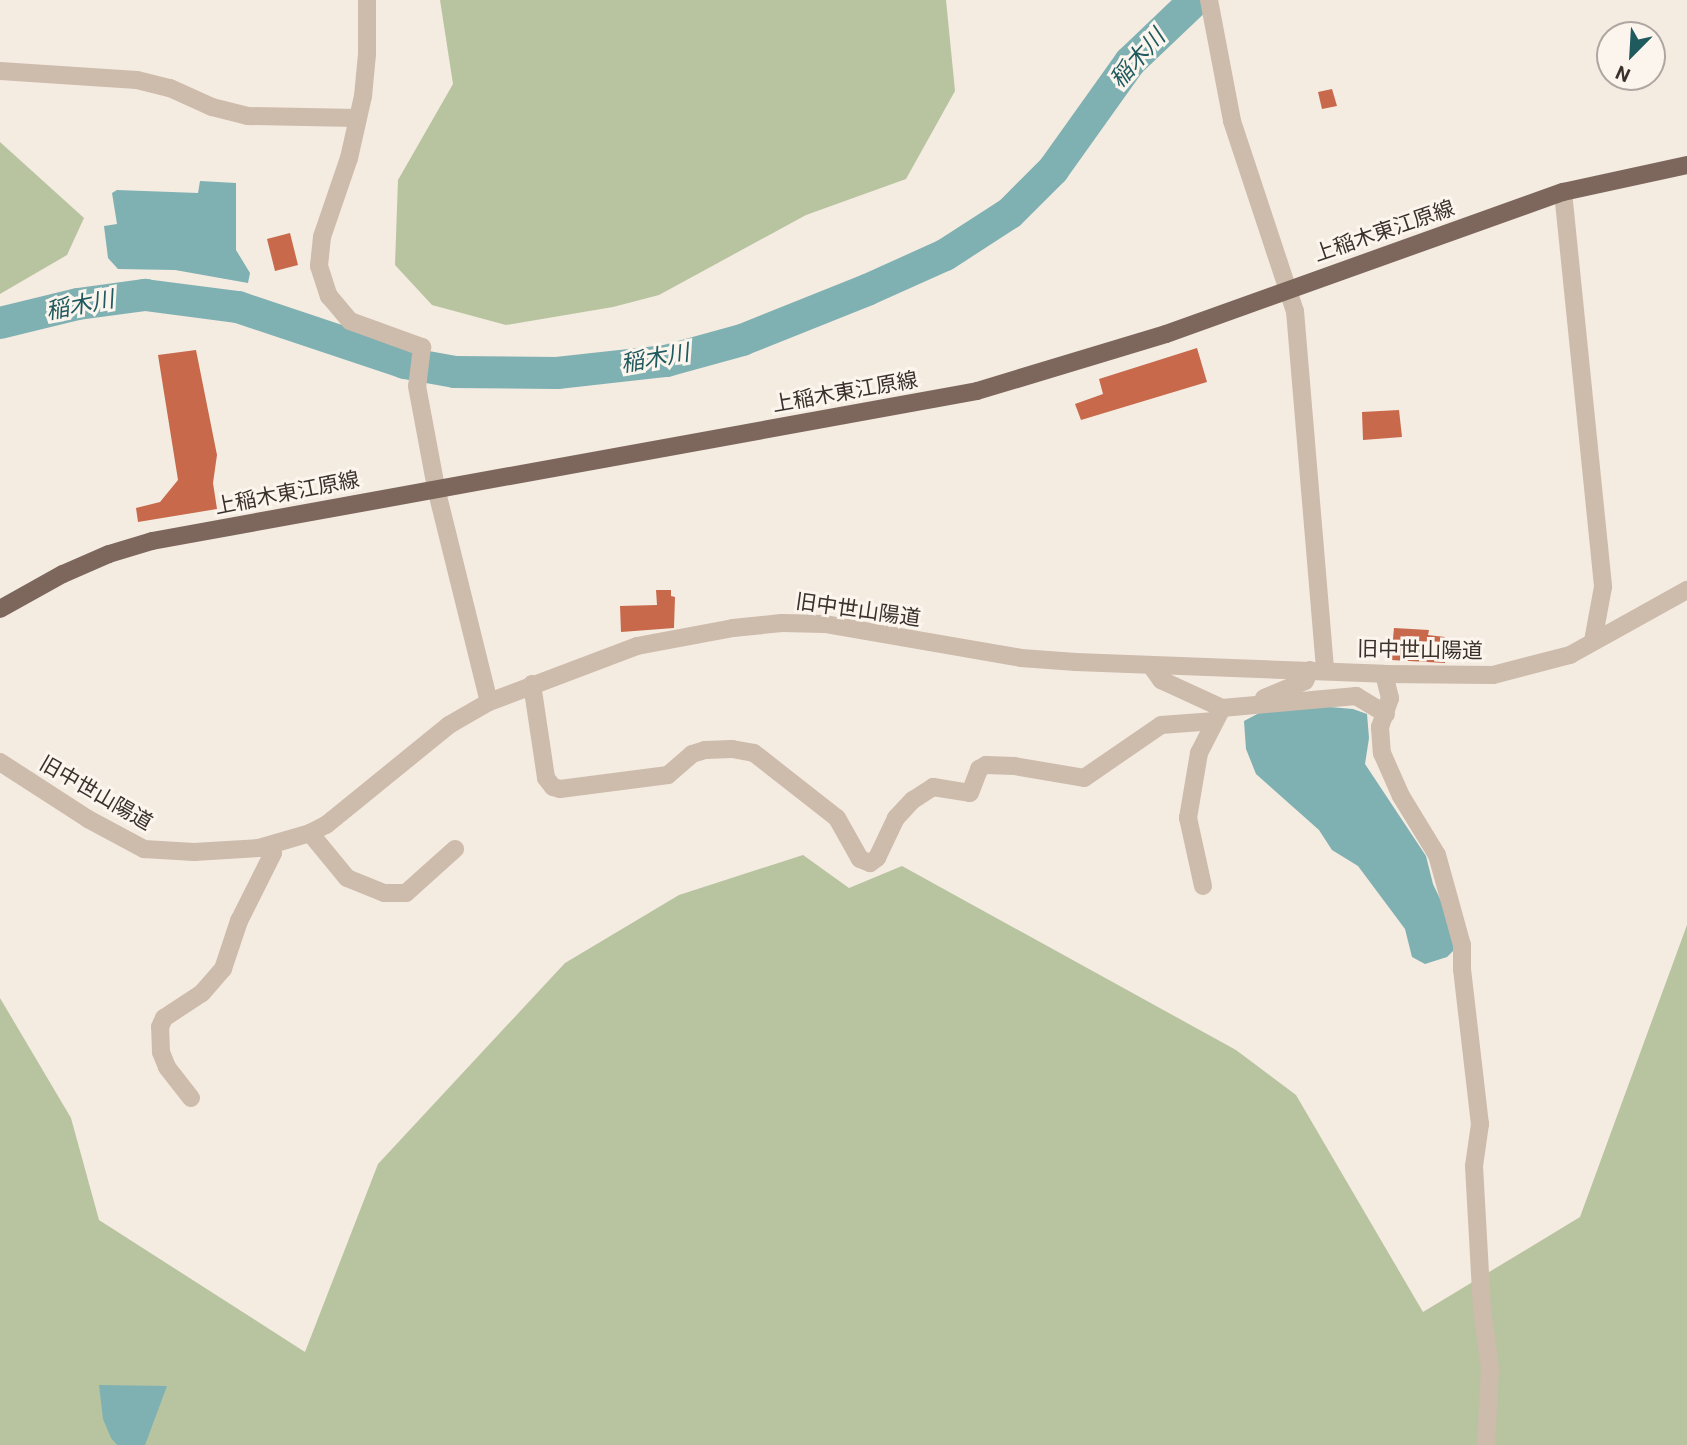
<!DOCTYPE html>
<html>
<head>
<meta charset="utf-8">
<style>
	body { margin:0 }
	#map { position:relative; width:1687px; height:1445px; overflow:hidden; background:#f4ebe1; font-family:Roboto,"Noto Sans JP",sans-serif }
	div>[style] { position:absolute }
	[style*='--x'] { left:calc(var(--x)*1px); top:calc(var(--y)*1px); width:calc(var(--w)*1px); rotate:calc(var(--a)*1deg) }
	.green>* { inset:0; background:#b8c4a0 }
	.water>* { inset:0; background:#7fb0b2 }
	.river>* { height:32px; margin:-16px; padding:0 16px; transform-origin:16px; border-radius:16px; background:#7fb0b2 }
	.building>* { inset:0; background:#c8694b }
	.minor>* { height:18px; margin:-9px; padding:0 9px; transform-origin:9px; border-radius:9px; background:#cdbbac }
	.major>* { height:18px; margin:-9px; padding:0 9px; transform-origin:9px; border-radius:9px; background:#7d675c }
	span { translate:-50% -50%; white-space:nowrap; text-align:center; line-height:1.15; -webkit-text-stroke:6px #fbf5ee; paint-order:stroke }
	.street-label { font-size:21px; color:#3b302b }
	.water-label { font-size:23px; color:#1f5a5e; font-style:italic }
	.north { position:absolute; left:1596px; top:21px; width:70px; height:70px; box-sizing:border-box; background:#fbf5ee; border:2px solid #aea6a0; border-radius:50%; rotate:204deg; font-size:19px; font-weight:700; line-height:28px; text-align:center; color:#3b302b }
	.north::after { content:''; display:block; margin:auto; width:24px; height:32px; background:#1f5a5e; clip-path:polygon(50% 0,100% 100%,50% 72%,0 100%) }
</style>
</head>
<body>
<div id="map">
	<div class="green">
		<div style="clip-path:polygon(440px 0,946px 0,955px 91px,906px 179px,806px 215px,659px 295px,613px 307px,506px 325px,432px 305px,395px 265px,398px 180px,453px 84px)"></div>
		<div style="clip-path:polygon(0 142px,84px 218px,67px 255px,0 294px)"></div>
		<div style="clip-path:polygon(803px 855px,849px 888px,902px 866px,1236px 1050px,1296px 1095px,1423px 1312px,1580px 1217px,1687px 925px,1687px 1445px,0 1445px,0 998px,71px 1118px,99px 1220px,305px 1352px,378px 1164px,565px 963px,679px 895px)"></div>
	</div>
	<div class="water">
		<div style="clip-path:polygon(200px 181px,236px 183px,236px 250px,250px 273px,248px 283px,175px 270px,118px 269px,108px 258px,104px 226px,117px 224px,112px 193px,117px 190px,198px 193px)"></div>
		<div style="clip-path:polygon(1318px 706px,1353px 709px,1367px 714px,1369px 738px,1365px 764px,1426px 856px,1433px 884px,1449px 918px,1456px 948px,1447px 957px,1425px 964px,1412px 957px,1405px 929px,1358px 866px,1332px 850px,1319px 830px,1256px 774px,1246px 749px,1244px 721px,1261px 712px)"></div>
		<div style="clip-path:polygon(99px 1385px,167px 1386px,145px 1445px,117px 1445px,111px 1438px,103px 1419px)"></div>
	</div>
	<div class="river">
		<div style="--x:0;--y:323;--w:80;--a:-13.7"></div>
		<div style="--x:78;--y:304;--w:68;--a:-7.7"></div>
		<div style="--x:145;--y:295;--w:94;--a:7.4"></div>
		<div style="--x:238;--y:307;--w:176;--a:18.5"></div>
		<div style="--x:405;--y:363;--w:51;--a:10.2"></div>
		<div style="--x:455;--y:372;--w:102;--a:0.6"></div>
		<div style="--x:557;--y:373;--w:110;--a:-6.3"></div>
		<div style="--x:666;--y:361;--w:79;--a:-15.4"></div>
		<div style="--x:742;--y:340;--w:135;--a:-21.8"></div>
		<div style="--x:867;--y:290;--w:85;--a:-24.2"></div>
		<div style="--x:945;--y:255;--w:77;--a:-32.9"></div>
		<div style="--x:1010;--y:213;--w:61;--a:-45"></div>
		<div style="--x:1053;--y:170;--w:133;--a:-54.5"></div>
		<div style="--x:1130;--y:62;--w:90;--a:-43.6"></div>
	</div>
	<div class="building">
		<div style="clip-path:polygon(1332px 89px,1337px 106px,1322px 109px,1318px 92px)"></div>
		<div style="clip-path:polygon(290px 233px,298px 265px,275px 271px,267px 239px)"></div>
		<div style="clip-path:polygon(1197px 348px,1207px 382px,1081px 420px,1075px 404px,1103px 394px,1099px 379px)"></div>
		<div style="clip-path:polygon(196px 350px,217px 455px,213px 483px,217px 509px,138px 522px,136px 508px,160px 502px,178px 480px,158px 355px)"></div>
		<div style="clip-path:polygon(1399px 410px,1402px 437px,1363px 440px,1362px 412px)"></div>
		<div style="clip-path:polygon(656px 590px,671px 590px,671px 596px,675px 597px,674px 628px,621px 632px,620px 606px,657px 605px)"></div>
		<div style="clip-path:polygon(1394px 628px,1429px 630px,1428px 635px,1445px 637px,1445px 663px,1391px 660px)"></div>
	</div>
	<div class="minor">
		<div style="--x:367;--y:0;--w:54;--a:90"></div>
		<div style="--x:367;--y:54;--w:42;--a:95.4"></div>
		<div style="--x:363;--y:96;--w:64;--a:102.7"></div>
		<div style="--x:349;--y:158;--w:83;--a:108.9"></div>
		<div style="--x:322;--y:237;--w:29;--a:96"></div>
		<div style="--x:319;--y:266;--w:32;--a:72"></div>
		<div style="--x:329;--y:296;--w:33;--a:50"></div>
		<div style="--x:350;--y:321;--w:77;--a:19.9"></div>
		<div style="--x:422;--y:347;--w:39;--a:97"></div>
		<div style="--x:417;--y:386;--w:104;--a:79.4"></div>
		<div style="--x:436;--y:488;--w:220;--a:76.1"></div>
		<div style="--x:1209;--y:0;--w:123;--a:79.2"></div>
		<div style="--x:1232;--y:121;--w:200;--a:71.7"></div>
		<div style="--x:1295;--y:311;--w:361;--a:85.2"></div>
		<div style="--x:0;--y:71;--w:137;--a:3.8"></div>
		<div style="--x:137;--y:80;--w:34;--a:14"></div>
		<div style="--x:170;--y:88;--w:46;--a:24.3"></div>
		<div style="--x:212;--y:107;--w:36;--a:14"></div>
		<div style="--x:247;--y:116;--w:110;--a:1"></div>
		<div style="--x:1563;--y:192;--w:397;--a:84.2"></div>
		<div style="--x:1603;--y:587;--w:55;--a:100.5"></div>
		<div style="--x:1152;--y:667;--w:16;--a:55"></div>
		<div style="--x:1161;--y:680;--w:67;--a:24.7"></div>
		<div style="--x:1222;--y:708;--w:135;--a:-5.1"></div>
		<div style="--x:1356;--y:696;--w:35;--a:31"></div>
		<div style="--x:1384;--y:674;--w:25;--a:76"></div>
		<div style="--x:1390;--y:698;--w:31;--a:109"></div>
		<div style="--x:1380;--y:727;--w:26;--a:86"></div>
		<div style="--x:1382;--y:753;--w:47;--a:66.2"></div>
		<div style="--x:1401;--y:796;--w:69;--a:58.6"></div>
		<div style="--x:1437;--y:855;--w:93;--a:74.5"></div>
		<div style="--x:1462;--y:945;--w:24;--a:90"></div>
		<div style="--x:1462;--y:969;--w:156;--a:83.4"></div>
		<div style="--x:1480;--y:1124;--w:42;--a:98.1"></div>
		<div style="--x:1474;--y:1166;--w:142;--a:86.8"></div>
		<div style="--x:1482;--y:1308;--w:62;--a:82.5"></div>
		<div style="--x:1490;--y:1369;--w:76;--a:93"></div>
		<div style="--x:532;--y:684;--w:95;--a:81.5"></div>
		<div style="--x:546;--y:778;--w:11;--a:52"></div>
		<div style="--x:553;--y:787;--w:7;--a:16"></div>
		<div style="--x:560;--y:789;--w:109;--a:-7.4"></div>
		<div style="--x:668;--y:775;--w:32;--a:-41"></div>
		<div style="--x:692;--y:754;--w:14;--a:-17"></div>
		<div style="--x:705;--y:750;--w:27;--a:-2"></div>
		<div style="--x:732;--y:749;--w:22;--a:10"></div>
		<div style="--x:754;--y:753;--w:105;--a:38.1"></div>
		<div style="--x:837;--y:818;--w:47;--a:60.7"></div>
		<div style="--x:860;--y:859;--w:11;--a:22"></div>
		<div style="--x:870;--y:863;--w:9;--a:-36"></div>
		<div style="--x:877;--y:858;--w:44;--a:-64.6"></div>
		<div style="--x:896;--y:818;--w:25;--a:-47"></div>
		<div style="--x:913;--y:800;--w:24;--a:-33"></div>
		<div style="--x:933;--y:787;--w:37;--a:9"></div>
		<div style="--x:970;--y:793;--w:26;--a:-69"></div>
		<div style="--x:979;--y:769;--w:8;--a:-30"></div>
		<div style="--x:986;--y:765;--w:28;--a:2"></div>
		<div style="--x:1014;--y:766;--w:71;--a:9.7"></div>
		<div style="--x:1084;--y:778;--w:93;--a:-34.5"></div>
		<div style="--x:1161;--y:725;--w:54;--a:-4.2"></div>
		<div style="--x:1264;--y:698;--w:44;--a:-22.5"></div>
		<div style="--x:1305;--y:681;--w:12;--a:-66"></div>
		<div style="--x:0;--y:762;--w:105;--a:32.9"></div>
		<div style="--x:88;--y:819;--w:64;--a:28.2"></div>
		<div style="--x:144;--y:849;--w:50;--a:3.4"></div>
		<div style="--x:194;--y:852;--w:65;--a:-3.5"></div>
		<div style="--x:259;--y:848;--w:53;--a:-16.4"></div>
		<div style="--x:310;--y:833;--w:18;--a:-27"></div>
		<div style="--x:326;--y:825;--w:159;--a:-39.1"></div>
		<div style="--x:449;--y:725;--w:46;--a:-29.9"></div>
		<div style="--x:489;--y:702;--w:158;--a:-20.7"></div>
		<div style="--x:637;--y:646;--w:98;--a:-10.6"></div>
		<div style="--x:733;--y:628;--w:49;--a:-5.8"></div>
		<div style="--x:782;--y:623;--w:43;--a:1.3"></div>
		<div style="--x:825;--y:624;--w:199;--a:9.8"></div>
		<div style="--x:1021;--y:658;--w:55;--a:4.2"></div>
		<div style="--x:1076;--y:662;--w:308;--a:2.2"></div>
		<div style="--x:1384;--y:674;--w:109;--a:0.5"></div>
		<div style="--x:1493;--y:675;--w:80;--a:-14.6"></div>
		<div style="--x:1570;--y:655;--w:134;--a:-29.1"></div>
		<div style="--x:310;--y:833;--w:58;--a:50.6"></div>
		<div style="--x:347;--y:878;--w:40;--a:22"></div>
		<div style="--x:384;--y:893;--w:22;--a:0"></div>
		<div style="--x:406;--y:893;--w:66;--a:-41.9"></div>
		<div style="--x:1203;--y:886;--w:70;--a:-102.4"></div>
		<div style="--x:1188;--y:818;--w:66;--a:-80.4"></div>
		<div style="--x:1199;--y:753;--w:46;--a:-62.9"></div>
		<div style="--x:191;--y:1098;--w:39;--a:-128"></div>
		<div style="--x:167;--y:1067;--w:16;--a:-112"></div>
		<div style="--x:161;--y:1052;--w:25;--a:-92"></div>
		<div style="--x:160;--y:1027;--w:10;--a:-66"></div>
		<div style="--x:164;--y:1018;--w:45;--a:-33.3"></div>
		<div style="--x:202;--y:993;--w:32;--a:-49"></div>
		<div style="--x:223;--y:969;--w:51;--a:-71.6"></div>
		<div style="--x:239;--y:921;--w:76;--a:-63.4"></div>
		<div style="--x:273;--y:853;--w:8;--a:-90"></div>
	</div>
	<div class="major">
		<div style="--x:0;--y:609;--w:72;--a:-29.1"></div>
		<div style="--x:63;--y:574;--w:50;--a:-23.5"></div>
		<div style="--x:109;--y:554;--w:45;--a:-16.8"></div>
		<div style="--x:152;--y:541;--w:839;--a:-10.3"></div>
		<div style="--x:977;--y:391;--w:197;--a:-16.8"></div>
		<div style="--x:1166;--y:334;--w:422;--a:-19.7"></div>
		<div style="--x:1563;--y:192;--w:127;--a:-12.3"></div>
	</div>
	<div class="street-label">
		<span style="left:1384px;top:231px;rotate:-19deg">上稲木東江原線</span>
		<span style="left:845px;top:392px;rotate:-10deg">上稲木東江原線</span>
		<span style="left:287px;top:493px;rotate:-11deg">上稲木東江原線</span>
		<span style="left:858px;top:610px;rotate:8deg">旧中世山陽道</span>
		<span style="left:1420px;top:650px;rotate:1deg">旧中世山陽道</span>
		<span style="left:96px;top:793px;rotate:30deg">旧中世山陽道</span>
	</div>
	<div class="water-label">
		<span style="left:1138px;top:59px;rotate:-48deg">稲木川</span>
		<span style="left:80px;top:306px;rotate:-11deg">稲木川</span>
		<span style="left:655px;top:359px;rotate:-10deg">稲木川</span>
	</div>
	<div class="north">N</div>
</div>
</body>
</html>
